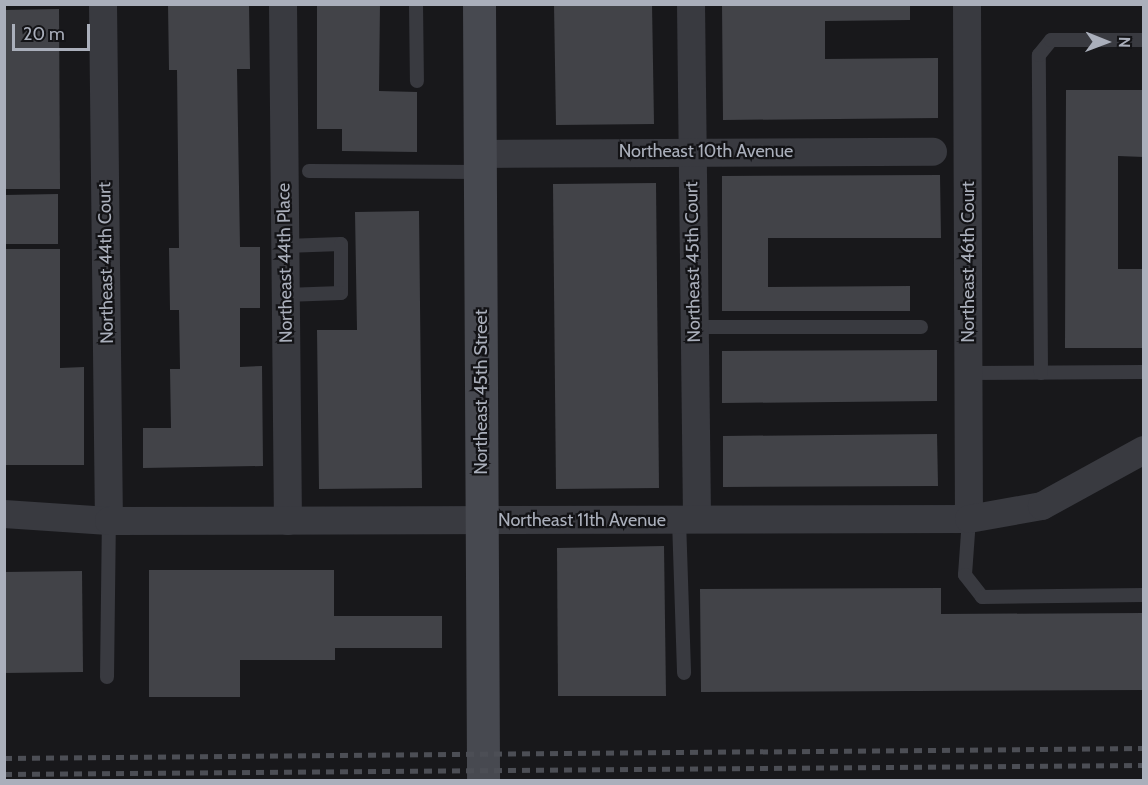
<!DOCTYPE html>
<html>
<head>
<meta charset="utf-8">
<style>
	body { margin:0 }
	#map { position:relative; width:1148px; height:785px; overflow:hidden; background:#18181b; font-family:Cabin,sans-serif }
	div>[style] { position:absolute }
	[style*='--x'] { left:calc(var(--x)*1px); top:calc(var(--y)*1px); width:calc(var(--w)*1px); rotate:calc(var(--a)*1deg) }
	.building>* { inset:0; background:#424348 }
	.lane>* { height:14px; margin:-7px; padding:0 7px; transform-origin:7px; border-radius:7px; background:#393a40 }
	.street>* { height:28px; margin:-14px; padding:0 14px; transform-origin:14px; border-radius:14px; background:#393a40 }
	.secondary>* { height:33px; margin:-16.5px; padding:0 16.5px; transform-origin:16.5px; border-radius:16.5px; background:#474950 }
	.rail>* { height:4.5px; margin-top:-2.25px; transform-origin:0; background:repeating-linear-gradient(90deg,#4c4e55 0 8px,transparent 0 14px) }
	span { translate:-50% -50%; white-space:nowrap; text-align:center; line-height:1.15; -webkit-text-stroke:4.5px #131316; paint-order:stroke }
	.street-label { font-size:18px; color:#aaafbb }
	.frame { position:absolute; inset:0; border:6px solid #aaafbb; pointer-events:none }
	.north { position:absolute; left:1076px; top:12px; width:60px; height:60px; -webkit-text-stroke:4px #131316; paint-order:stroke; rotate:91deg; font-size:16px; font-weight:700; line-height:24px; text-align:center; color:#aaafbb }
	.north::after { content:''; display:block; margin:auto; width:21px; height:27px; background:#aaafbb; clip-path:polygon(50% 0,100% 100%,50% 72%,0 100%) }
	.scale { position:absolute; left:12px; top:24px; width:78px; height:27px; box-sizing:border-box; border:3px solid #aaafbb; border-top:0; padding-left:8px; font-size:18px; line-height:21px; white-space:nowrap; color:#aaafbb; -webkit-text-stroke:4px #131316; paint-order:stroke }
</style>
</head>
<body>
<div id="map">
	<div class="building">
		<div style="clip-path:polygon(168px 4px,249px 4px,250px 69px,237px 69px,240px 247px,260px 247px,260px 308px,240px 308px,240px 367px,262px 366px,263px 466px,143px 468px,143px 428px,171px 428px,170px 369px,180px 369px,179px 310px,170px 310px,169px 248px,179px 248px,177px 70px,169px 70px)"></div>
		<div style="clip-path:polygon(317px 4px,380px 4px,379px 91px,417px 92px,417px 152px,342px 151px,342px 129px,317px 129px)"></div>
		<div style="clip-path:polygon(554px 4px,652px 4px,654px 124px,556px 125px)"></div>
		<div style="clip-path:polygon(722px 4px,910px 4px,910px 20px,825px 21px,825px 59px,938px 58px,938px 118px,723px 120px)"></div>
		<div style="clip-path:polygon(59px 9px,60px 189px,4px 189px,4px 10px)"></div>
		<div style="clip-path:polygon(1066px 90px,1144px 90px,1144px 157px,1118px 156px,1118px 269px,1144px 269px,1144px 348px,1065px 348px)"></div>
		<div style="clip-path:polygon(940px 175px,941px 238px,768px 238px,768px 287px,910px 286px,910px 311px,722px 311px,722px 176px)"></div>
		<div style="clip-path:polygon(656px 183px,659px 488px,556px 489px,553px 184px)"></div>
		<div style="clip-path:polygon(58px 194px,58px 244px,4px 244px,4px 195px)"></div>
		<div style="clip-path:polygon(419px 211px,422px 488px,319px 489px,317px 330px,357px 330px,355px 212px)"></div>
		<div style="clip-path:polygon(4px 249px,60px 249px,60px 368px,84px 367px,84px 465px,4px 465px)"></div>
		<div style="clip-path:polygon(937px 350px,937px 401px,722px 403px,722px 351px)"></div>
		<div style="clip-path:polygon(937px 434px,938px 486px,723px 487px,723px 436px)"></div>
		<div style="clip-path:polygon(664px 546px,666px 696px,558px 696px,557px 548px)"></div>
		<div style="clip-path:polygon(149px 570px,334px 570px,334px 616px,442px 616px,442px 648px,335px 648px,335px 660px,240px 660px,240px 697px,149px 697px)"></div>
		<div style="clip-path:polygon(82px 571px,83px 672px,4px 673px,4px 572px)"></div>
		<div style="clip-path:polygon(941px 588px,941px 614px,1144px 613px,1144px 690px,701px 692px,700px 589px)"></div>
	</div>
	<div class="lane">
		<div style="--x:416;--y:4;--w:77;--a:89.3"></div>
		<div style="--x:309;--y:171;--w:171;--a:0.3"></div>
		<div style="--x:285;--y:246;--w:56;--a:-2"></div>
		<div style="--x:341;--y:244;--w:49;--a:90"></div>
		<div style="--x:341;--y:293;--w:56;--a:178"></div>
		<div style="--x:694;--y:327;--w:227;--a:0"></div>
		<div style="--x:968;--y:373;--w:176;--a:-0.3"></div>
		<div style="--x:1041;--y:373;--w:318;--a:-90.4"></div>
		<div style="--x:1039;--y:55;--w:19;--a:-51"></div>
		<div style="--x:1051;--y:40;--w:93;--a:0"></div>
		<div style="--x:969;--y:519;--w:56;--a:94.1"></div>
		<div style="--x:965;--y:575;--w:28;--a:52"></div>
		<div style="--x:982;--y:597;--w:162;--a:-0.7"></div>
		<div style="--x:679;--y:520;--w:153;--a:88.1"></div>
		<div style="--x:107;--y:677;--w:156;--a:-89.3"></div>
	</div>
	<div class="street">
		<div style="--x:103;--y:4;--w:517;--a:89.34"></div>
		<div style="--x:283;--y:4;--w:517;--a:89.45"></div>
		<div style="--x:691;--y:4;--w:515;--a:89.33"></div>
		<div style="--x:967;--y:4;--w:515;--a:89.78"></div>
		<div style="--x:480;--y:154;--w:453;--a:-0.3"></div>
		<div style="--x:4;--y:514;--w:105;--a:3.8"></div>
		<div style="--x:109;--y:521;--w:860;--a:-0.13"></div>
		<div style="--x:969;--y:519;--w:74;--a:-10.1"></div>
		<div style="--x:1042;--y:506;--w:116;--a:-28.8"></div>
	</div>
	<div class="secondary">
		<div style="--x:479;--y:4;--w:776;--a:89.7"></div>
	</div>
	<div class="rail">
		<div style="--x:4;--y:758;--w:1140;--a:-0.5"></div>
		<div style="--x:4;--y:774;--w:1140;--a:-0.45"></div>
	</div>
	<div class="street-label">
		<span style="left:706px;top:151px">Northeast 10th Avenue</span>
		<span style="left:693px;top:262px;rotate:-91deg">Northeast 45th Court</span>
		<span style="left:968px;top:262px;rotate:-90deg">Northeast 46th Court</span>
		<span style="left:106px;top:263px;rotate:-91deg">Northeast 44th Court</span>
		<span style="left:285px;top:263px;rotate:-91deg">Northeast 44th Place</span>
		<span style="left:481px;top:392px;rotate:-90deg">Northeast 45th Street</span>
		<span style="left:582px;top:520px">Northeast 11th Avenue</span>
	</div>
	<div class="frame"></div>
	<div class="north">N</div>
	<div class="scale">20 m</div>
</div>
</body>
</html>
